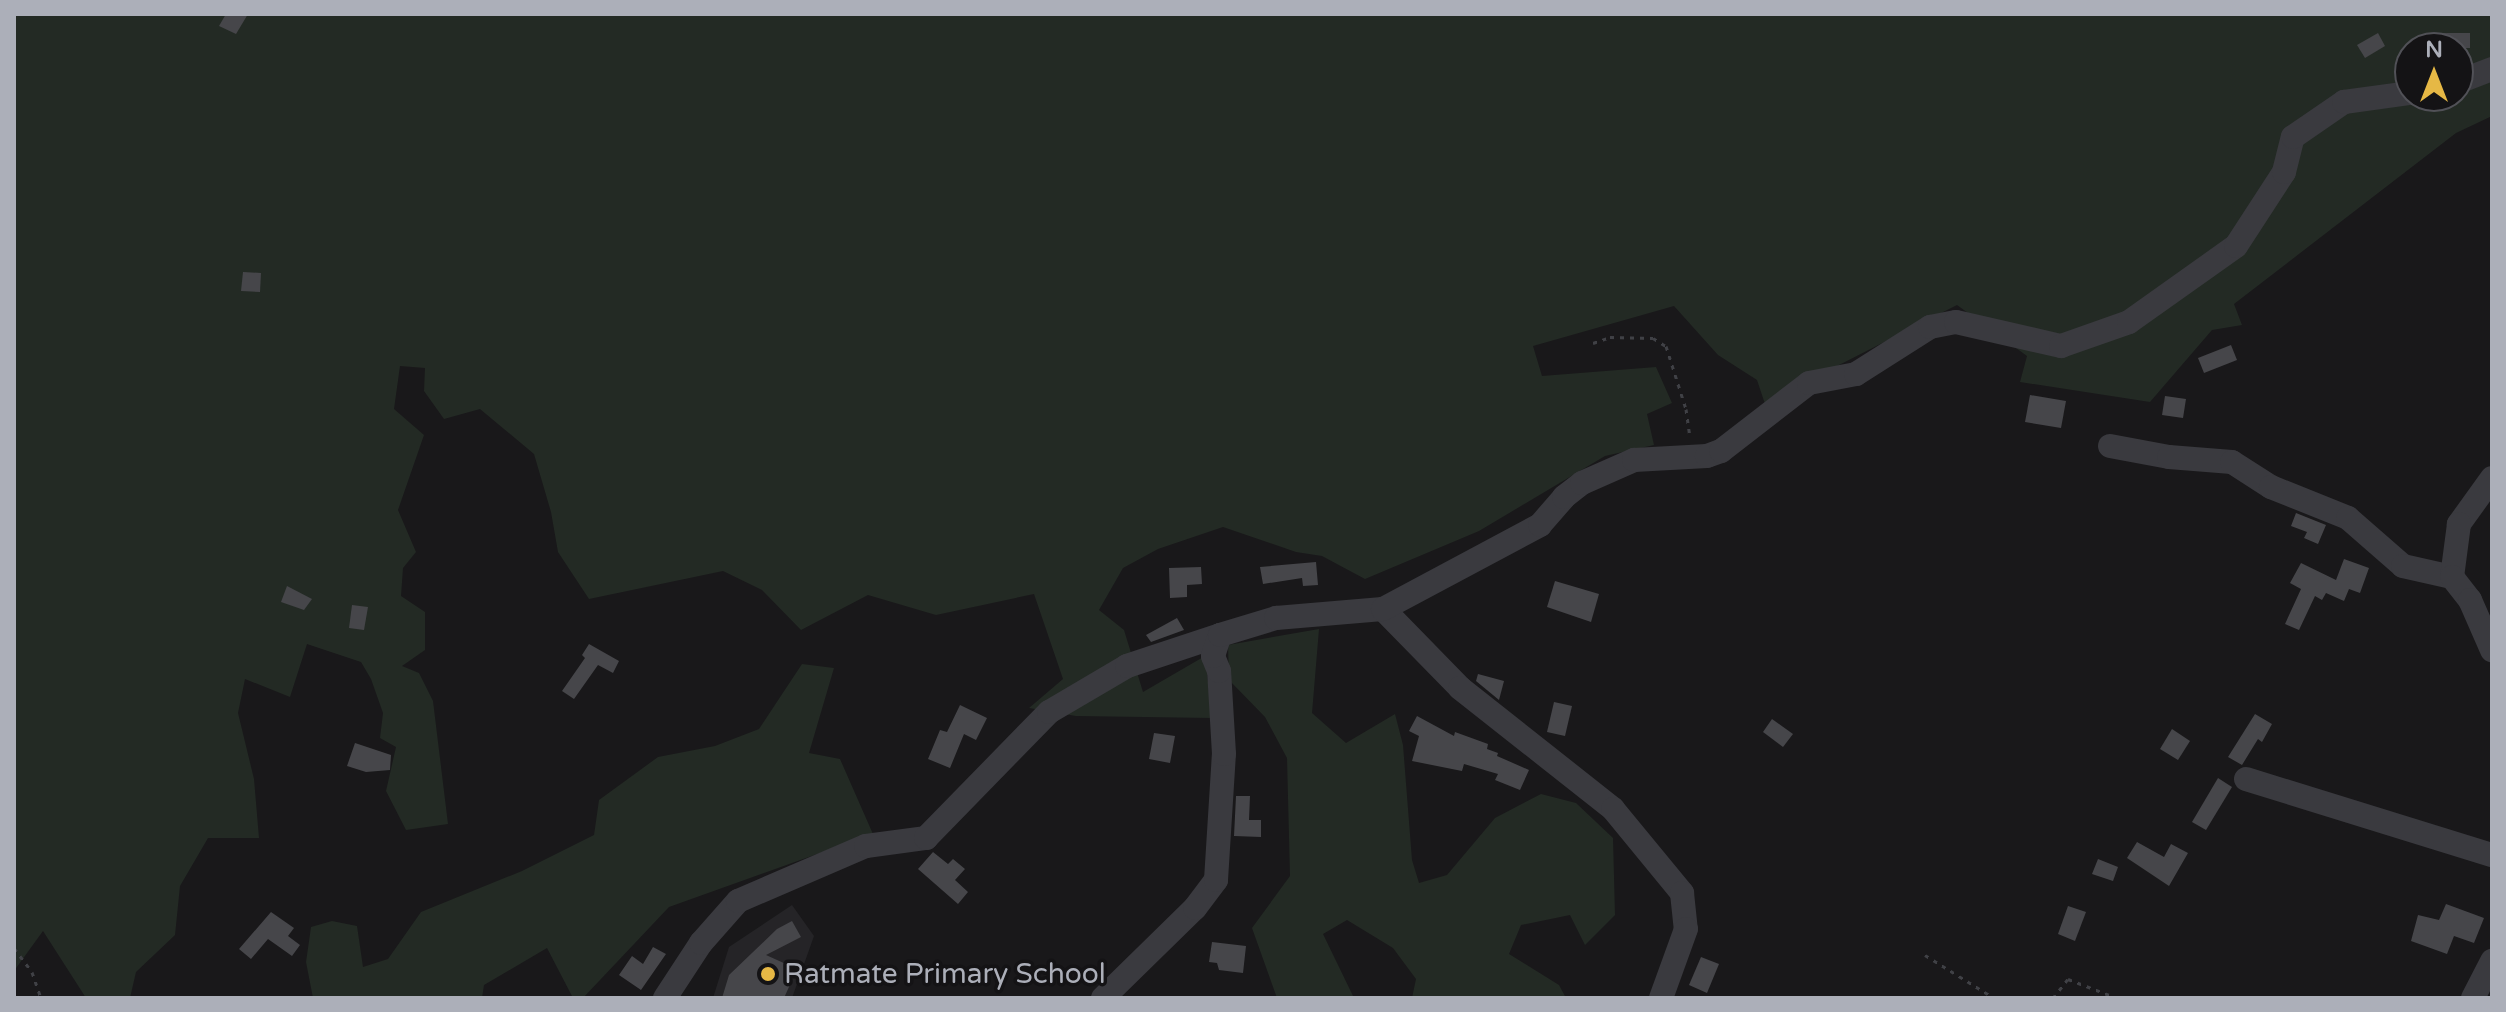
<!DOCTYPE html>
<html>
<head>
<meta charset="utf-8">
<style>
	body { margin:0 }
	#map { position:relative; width:2506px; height:1012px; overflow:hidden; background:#19181a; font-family:"Varela Round",sans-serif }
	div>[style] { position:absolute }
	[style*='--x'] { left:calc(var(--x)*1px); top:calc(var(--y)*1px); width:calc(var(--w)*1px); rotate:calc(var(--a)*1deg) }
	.built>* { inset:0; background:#252427 }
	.green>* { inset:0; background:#232a24 }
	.building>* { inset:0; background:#46464a }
	.path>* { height:3px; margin-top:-1.5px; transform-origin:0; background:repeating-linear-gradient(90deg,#404146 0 4px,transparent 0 10px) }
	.minor>* { height:24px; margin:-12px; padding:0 12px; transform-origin:12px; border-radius:12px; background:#3a3a3f }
	.dots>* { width:22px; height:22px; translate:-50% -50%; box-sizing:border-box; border:4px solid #141315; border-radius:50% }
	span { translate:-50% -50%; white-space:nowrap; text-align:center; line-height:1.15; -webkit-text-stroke:7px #141315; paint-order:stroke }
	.poi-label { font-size:28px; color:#acafb9 }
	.left { translate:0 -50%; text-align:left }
	.frame { position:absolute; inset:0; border:16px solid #acafb9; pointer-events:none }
	.north { position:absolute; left:2394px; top:32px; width:80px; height:80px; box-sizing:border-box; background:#141315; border:2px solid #515157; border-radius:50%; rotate:0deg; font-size:22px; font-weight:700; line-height:32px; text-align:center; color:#acafb9 }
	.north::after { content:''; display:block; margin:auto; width:28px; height:36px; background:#e6b845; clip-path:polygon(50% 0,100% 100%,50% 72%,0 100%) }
</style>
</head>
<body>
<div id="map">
	<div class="built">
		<div style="clip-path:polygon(792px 905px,814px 936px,792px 998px,713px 998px,729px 947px)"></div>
	</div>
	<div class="green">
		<div style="clip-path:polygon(evenodd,14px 14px,2492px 14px,2492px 116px,2456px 133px,2234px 304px,2242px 325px,2212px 330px,2150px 402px,2020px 382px,2027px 356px,1957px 305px,1839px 365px,1766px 407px,1757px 380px,1718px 355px,1674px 306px,1533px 346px,1542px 376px,1656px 367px,1672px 403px,1647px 414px,1654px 445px,1605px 456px,1479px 531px,1365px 579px,1322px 556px,1296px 552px,1223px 527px,1158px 549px,1123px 568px,1099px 610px,1124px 630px,1143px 692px,1205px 656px,1212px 718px,1076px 716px,1029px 708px,1063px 679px,1034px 594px,936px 615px,868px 595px,801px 630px,762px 590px,723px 571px,589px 599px,558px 552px,551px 512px,534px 454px,480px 409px,444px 419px,424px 391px,425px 368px,400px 366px,394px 409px,424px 435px,398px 510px,416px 552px,403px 568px,401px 596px,425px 612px,425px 650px,402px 666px,419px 673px,433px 701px,448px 824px,406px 830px,386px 791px,396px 747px,380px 738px,383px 713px,371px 679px,361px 662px,307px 644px,290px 697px,245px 679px,238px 713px,254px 779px,259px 838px,208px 838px,180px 886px,175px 935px,136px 972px,130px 998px,86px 998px,43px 931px,14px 971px,14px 14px,2410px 48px,2458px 48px,2458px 96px,2410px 96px,2410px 48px)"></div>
		<div style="clip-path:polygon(1319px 629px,1312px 713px,1346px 743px,1395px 714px,1403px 745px,1412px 860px,1419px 883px,1447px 875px,1495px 818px,1541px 794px,1576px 803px,1613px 838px,1615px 915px,1585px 945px,1570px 915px,1521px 925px,1509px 954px,1559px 985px,1566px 998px,1412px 998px,1416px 979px,1393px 948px,1347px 920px,1323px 934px,1354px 998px,1277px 998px,1252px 928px,1290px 876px,1287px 758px,1265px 717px,1229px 680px,1228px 645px)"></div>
		<div style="clip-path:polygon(802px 664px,834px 668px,809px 753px,840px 759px,873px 834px,669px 907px,583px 998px,573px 998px,547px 948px,484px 985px,482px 998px,313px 998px,306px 962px,311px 927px,332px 921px,357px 926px,363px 967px,388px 959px,421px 912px,522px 871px,594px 835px,599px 800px,658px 757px,715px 746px,759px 729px)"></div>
	</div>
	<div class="building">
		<div style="clip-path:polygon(226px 14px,248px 14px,236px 34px,219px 26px)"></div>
		<div style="clip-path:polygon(2378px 33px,2385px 46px,2365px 58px,2357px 45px)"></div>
		<div style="clip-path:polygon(2443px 33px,2470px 33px,2470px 48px,2443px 48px)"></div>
		<div style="clip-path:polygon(243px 272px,261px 273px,260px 292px,241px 291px)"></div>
		<div style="clip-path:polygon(2231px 345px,2237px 360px,2204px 373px,2198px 358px)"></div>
		<div style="clip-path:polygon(2030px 395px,2066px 401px,2061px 428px,2025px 422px)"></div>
		<div style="clip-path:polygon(2165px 396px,2186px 399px,2183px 418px,2162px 415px)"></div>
		<div style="clip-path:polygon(2296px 513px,2326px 525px,2318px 544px,2304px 538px,2307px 532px,2291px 526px)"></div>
		<div style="clip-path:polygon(2344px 559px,2369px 568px,2360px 593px,2349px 589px,2344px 601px,2326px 593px,2322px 600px,2315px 596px,2299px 630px,2285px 624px,2301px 589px,2290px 583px,2301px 563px,2336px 580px)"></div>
		<div style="clip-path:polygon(1316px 562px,1318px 585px,1303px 586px,1302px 578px,1263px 584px,1260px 567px)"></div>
		<div style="clip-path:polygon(1201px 567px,1202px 584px,1187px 585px,1187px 597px,1170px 598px,1169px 568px)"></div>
		<div style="clip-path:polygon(1555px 581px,1599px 594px,1591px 622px,1547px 607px)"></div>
		<div style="clip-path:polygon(287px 586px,312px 599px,304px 610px,281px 602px)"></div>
		<div style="clip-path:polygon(352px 605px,368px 607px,364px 630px,349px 628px)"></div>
		<div style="clip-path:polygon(1177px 618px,1184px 630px,1151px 642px,1146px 635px)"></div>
		<div style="clip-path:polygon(589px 644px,619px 661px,613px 673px,598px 665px,574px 699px,562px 691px,585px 658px,582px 655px)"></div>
		<div style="clip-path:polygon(1478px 674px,1504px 681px,1499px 700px,1476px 681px)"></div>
		<div style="clip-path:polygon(1554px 702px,1572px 706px,1565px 736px,1547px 732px)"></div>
		<div style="clip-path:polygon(960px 705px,987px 718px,976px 740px,964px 734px,950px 768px,928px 759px,940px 730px,947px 732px)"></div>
		<div style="clip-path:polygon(2255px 714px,2272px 724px,2262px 742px,2258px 739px,2242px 765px,2228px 757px)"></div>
		<div style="clip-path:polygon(1417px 716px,1454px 736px,1455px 732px,1488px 744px,1487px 749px,1498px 753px,1497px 756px,1529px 770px,1520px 790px,1495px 780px,1498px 774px,1464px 764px,1462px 771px,1412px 761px,1419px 736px,1409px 731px)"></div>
		<div style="clip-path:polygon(1772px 719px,1793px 734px,1783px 747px,1763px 732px)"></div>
		<div style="clip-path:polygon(2172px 729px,2190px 741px,2178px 760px,2160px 749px)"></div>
		<div style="clip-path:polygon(1154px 733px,1175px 736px,1170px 763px,1149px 759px)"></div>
		<div style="clip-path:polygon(355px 743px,391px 755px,390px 770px,366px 772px,347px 766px)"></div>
		<div style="clip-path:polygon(2218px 778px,2232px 787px,2206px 830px,2192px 822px)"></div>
		<div style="clip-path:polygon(1236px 796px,1250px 796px,1249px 820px,1261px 820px,1261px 837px,1234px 836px)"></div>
		<div style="clip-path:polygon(2137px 842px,2164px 857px,2171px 844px,2188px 853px,2169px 886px,2127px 858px)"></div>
		<div style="clip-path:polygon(933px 852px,948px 864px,953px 859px,965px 869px,955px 880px,968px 892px,958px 904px,918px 869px)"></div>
		<div style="clip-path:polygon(2098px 859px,2118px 867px,2113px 881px,2092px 874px)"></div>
		<div style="clip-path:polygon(2446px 904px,2484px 918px,2474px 943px,2454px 936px,2447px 954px,2411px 941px,2418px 915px,2439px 920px)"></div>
		<div style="clip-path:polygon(2068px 906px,2086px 912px,2075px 941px,2058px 934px)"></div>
		<div style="clip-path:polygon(271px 912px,294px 928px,288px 936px,300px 945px,292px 956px,268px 939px,251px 959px,239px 949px)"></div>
		<div style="clip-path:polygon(792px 921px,801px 937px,766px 955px,797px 969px,784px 998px,722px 998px,729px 975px,777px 929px)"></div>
		<div style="clip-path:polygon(1212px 942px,1246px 946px,1243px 973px,1219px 970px,1217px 963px,1209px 962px)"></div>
		<div style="clip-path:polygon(653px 947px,666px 954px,641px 990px,619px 975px,632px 956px,643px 964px)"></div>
		<div style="clip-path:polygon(1701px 957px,1719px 964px,1707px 993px,1689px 985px)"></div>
	</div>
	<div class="path">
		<div style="--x:1593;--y:343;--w:18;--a:-19"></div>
		<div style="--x:1610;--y:337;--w:43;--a:1.3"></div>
		<div style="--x:1653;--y:338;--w:15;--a:32"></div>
		<div style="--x:1666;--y:346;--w:66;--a:72.4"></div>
		<div style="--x:1686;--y:409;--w:27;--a:82"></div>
		<div style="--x:14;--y:948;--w:30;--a:53"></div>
		<div style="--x:32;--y:972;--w:28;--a:71"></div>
		<div style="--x:1925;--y:955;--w:81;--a:31.9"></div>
		<div style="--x:2053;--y:998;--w:24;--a:-52"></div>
		<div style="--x:2068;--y:979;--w:53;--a:21.2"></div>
	</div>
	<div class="minor">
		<div style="--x:2458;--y:82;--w:36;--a:-21"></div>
		<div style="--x:2110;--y:446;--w:60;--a:10.6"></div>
		<div style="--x:2169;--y:457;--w:63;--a:4.5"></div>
		<div style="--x:2232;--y:462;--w:46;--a:32.7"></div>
		<div style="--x:2271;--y:487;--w:83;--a:21.9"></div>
		<div style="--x:2348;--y:518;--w:73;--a:41.1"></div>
		<div style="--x:2403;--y:566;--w:50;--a:12.7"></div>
		<div style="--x:2492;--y:478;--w:57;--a:125.7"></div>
		<div style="--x:2459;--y:524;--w:53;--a:97.5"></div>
		<div style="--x:2452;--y:577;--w:29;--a:52"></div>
		<div style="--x:2470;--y:600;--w:55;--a:66.3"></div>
		<div style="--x:1383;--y:609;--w:110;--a:45.7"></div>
		<div style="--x:1460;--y:688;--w:195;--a:38.3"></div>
		<div style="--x:1613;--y:809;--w:109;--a:50.6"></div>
		<div style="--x:1682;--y:893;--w:36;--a:84"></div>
		<div style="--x:1686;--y:929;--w:73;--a:109.9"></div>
		<div style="--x:2246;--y:779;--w:257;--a:17.2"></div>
		<div style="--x:665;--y:998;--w:66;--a:-56.8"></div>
		<div style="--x:701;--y:943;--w:56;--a:-48.6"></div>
		<div style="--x:738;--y:901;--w:139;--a:-23.3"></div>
		<div style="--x:866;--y:846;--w:61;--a:-7.6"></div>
		<div style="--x:926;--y:838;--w:176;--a:-45.7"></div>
		<div style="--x:1049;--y:712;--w:91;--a:-30.5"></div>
		<div style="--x:1127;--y:666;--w:98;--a:-18.4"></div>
		<div style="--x:1103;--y:998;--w:129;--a:-44.4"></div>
		<div style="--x:1195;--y:908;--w:35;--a:-53"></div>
		<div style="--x:1216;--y:880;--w:126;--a:-86.4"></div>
		<div style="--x:1224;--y:754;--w:83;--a:-93.4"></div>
		<div style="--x:1219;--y:671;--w:16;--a:-112"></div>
		<div style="--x:1213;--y:656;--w:22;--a:-72"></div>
		<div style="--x:1220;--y:635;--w:59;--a:-16.9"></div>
		<div style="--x:1276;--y:618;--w:107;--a:-4.8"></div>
		<div style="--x:1383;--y:609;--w:178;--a:-28.1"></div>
		<div style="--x:1540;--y:525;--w:37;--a:-49"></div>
		<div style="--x:1564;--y:497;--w:23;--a:-38"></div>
		<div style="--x:1582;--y:483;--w:57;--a:-23.9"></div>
		<div style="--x:1634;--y:460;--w:73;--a:-3.1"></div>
		<div style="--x:1707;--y:456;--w:15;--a:-20"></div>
		<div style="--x:1721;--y:451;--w:111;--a:-37.7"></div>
		<div style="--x:1809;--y:383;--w:48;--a:-10.8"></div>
		<div style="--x:1856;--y:374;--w:88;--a:-32.4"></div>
		<div style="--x:1930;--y:327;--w:26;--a:-11"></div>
		<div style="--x:1956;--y:322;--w:108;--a:12.9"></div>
		<div style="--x:2061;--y:346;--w:72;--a:-19.4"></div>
		<div style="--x:2129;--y:322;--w:131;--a:-35.4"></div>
		<div style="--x:2236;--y:246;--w:88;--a:-57"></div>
		<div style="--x:2284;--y:172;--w:36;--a:-76"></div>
		<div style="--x:2293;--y:137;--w:62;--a:-34.5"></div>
		<div style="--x:2344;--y:102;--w:67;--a:-7.8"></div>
		<div style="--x:2473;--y:998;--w:42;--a:-62.8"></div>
	</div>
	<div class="dots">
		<div style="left:768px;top:974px;background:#e6b845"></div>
	</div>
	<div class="poi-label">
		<span class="left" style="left:784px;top:974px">Ratmate Primary School</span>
	</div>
	<div class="frame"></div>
	<div class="north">N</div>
</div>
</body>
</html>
